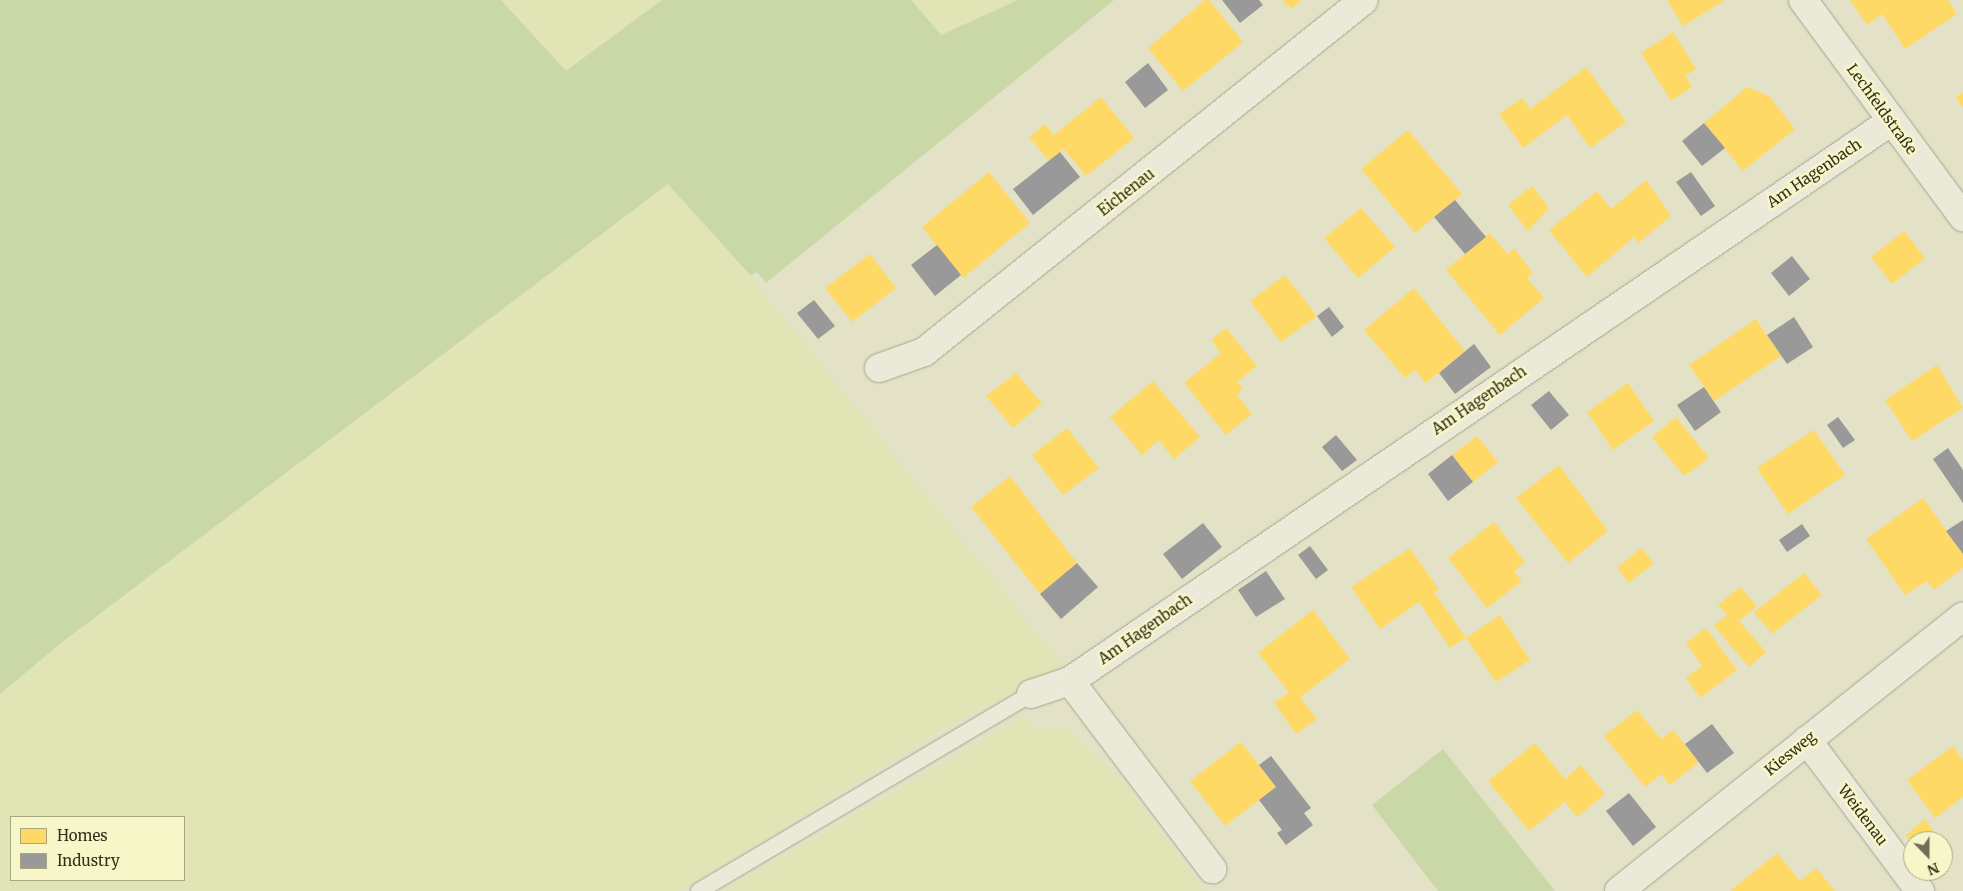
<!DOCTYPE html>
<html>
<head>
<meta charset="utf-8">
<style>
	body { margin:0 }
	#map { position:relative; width:1963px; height:891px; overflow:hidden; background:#e3e2c6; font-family:Merriweather,serif }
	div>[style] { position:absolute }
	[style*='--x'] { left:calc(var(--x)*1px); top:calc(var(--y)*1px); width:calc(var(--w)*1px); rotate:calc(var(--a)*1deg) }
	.farmland>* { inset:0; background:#e1e4b4 }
	.green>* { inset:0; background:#cad7a7 }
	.homes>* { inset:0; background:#ffd966 }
	.industry>* { inset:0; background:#999 }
	.roads { filter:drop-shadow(0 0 1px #a7a490) drop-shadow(0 0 1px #a7a490) }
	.service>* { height:16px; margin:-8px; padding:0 8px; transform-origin:8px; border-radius:8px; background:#ebead8 }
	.minor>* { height:28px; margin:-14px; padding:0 14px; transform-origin:14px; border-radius:14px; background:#ebead8 }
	span { translate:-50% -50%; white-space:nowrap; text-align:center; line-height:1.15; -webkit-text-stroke:5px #f7f6c9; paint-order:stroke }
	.street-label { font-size:15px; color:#352e19 }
	.legend { position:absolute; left:10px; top:816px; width:175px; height:65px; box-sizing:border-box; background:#f7f6c9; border:1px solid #a9a683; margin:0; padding:6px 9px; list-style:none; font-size:15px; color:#352e19 }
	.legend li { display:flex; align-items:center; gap:10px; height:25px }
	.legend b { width:25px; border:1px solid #a9a683 }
	.north { position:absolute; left:1903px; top:831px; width:50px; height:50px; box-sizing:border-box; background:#f7f6c9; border:1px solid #a9a683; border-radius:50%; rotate:158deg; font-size:14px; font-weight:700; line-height:20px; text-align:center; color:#352e19 }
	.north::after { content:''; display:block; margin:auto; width:18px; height:22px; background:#726d56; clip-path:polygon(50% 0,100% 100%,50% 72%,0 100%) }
</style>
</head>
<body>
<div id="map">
	<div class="farmland">
		<div style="clip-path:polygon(501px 0,662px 0,566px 71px)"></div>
		<div style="clip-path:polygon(911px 0,1018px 0,941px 35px)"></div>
		<div style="clip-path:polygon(evenodd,668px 184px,751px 276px,1064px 667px,945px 727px,681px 891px,0 891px,0 694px,61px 643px,668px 184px,11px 817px,184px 817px,184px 880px,11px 880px,11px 817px)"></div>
		<div style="clip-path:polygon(1022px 718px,1036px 727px,1068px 729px,1123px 781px,1205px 891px,723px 891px)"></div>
	</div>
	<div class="green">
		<div style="clip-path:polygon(0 0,501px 0,566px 71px,662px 0,911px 0,941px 35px,1018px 0,1114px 0,766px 283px,757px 272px,751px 276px,668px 184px,61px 643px,0 694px)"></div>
		<div style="clip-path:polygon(1443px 749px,1555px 891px,1438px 891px,1372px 805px)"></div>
	</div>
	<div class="homes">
		<div style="clip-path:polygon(1205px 0,1209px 0,1243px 42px,1183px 91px,1148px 48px)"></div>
		<div style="clip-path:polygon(1282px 0,1302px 0,1291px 9px)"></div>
		<div style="clip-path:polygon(1667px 0,1725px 0,1683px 26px)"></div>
		<div style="clip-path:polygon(1850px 0,1948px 0,1957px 14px,1905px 49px,1882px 14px,1867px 25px)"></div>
		<div style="clip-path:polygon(1673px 32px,1696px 69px,1685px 76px,1692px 87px,1671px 101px,1641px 53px)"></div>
		<div style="clip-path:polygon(1586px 67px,1626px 122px,1590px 148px,1567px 115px,1523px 148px,1499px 114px,1522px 98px,1530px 109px)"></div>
		<div style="clip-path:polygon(1747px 87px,1769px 96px,1795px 129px,1743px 171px,1704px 123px)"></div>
		<div style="clip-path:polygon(1963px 92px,1963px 108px,1956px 98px)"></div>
		<div style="clip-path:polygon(1101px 97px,1134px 138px,1086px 176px,1064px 149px,1049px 161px,1029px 137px,1045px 124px,1054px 135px)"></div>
		<div style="clip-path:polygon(1408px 130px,1462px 194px,1415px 233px,1361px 169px)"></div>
		<div style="clip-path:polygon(989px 172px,1030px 223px,963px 278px,922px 227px)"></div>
		<div style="clip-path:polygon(1646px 180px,1671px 216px,1638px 243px,1634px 237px,1587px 277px,1549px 230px,1597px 191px,1611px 209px)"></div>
		<div style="clip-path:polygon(1532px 186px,1549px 208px,1528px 231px,1508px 205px)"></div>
		<div style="clip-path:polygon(1361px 208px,1395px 247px,1358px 278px,1324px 238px)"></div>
		<div style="clip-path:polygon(1904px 231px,1925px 258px,1892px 284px,1871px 257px)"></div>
		<div style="clip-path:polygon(1490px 233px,1507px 254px,1514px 248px,1533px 273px,1527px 278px,1544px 298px,1500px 335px,1446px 270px)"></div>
		<div style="clip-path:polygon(870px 254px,896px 288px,852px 322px,825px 288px)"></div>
		<div style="clip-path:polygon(1285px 275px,1317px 316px,1281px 342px,1250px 301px)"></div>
		<div style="clip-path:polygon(1414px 288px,1465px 351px,1426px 383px,1415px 370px,1405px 378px,1364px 330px)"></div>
		<div style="clip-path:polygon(1756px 319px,1781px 356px,1714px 401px,1689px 365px)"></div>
		<div style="clip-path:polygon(1226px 328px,1257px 366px,1237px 382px,1243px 389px,1237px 395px,1252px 414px,1226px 435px,1184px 383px,1221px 353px,1211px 340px)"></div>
		<div style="clip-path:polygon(1937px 365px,1963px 408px,1912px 441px,1885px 400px)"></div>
		<div style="clip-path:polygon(1016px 373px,1042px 403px,1013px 428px,986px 396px)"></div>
		<div style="clip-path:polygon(1153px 381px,1200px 437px,1174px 459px,1159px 440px,1142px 455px,1110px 417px)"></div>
		<div style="clip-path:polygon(1628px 383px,1654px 421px,1613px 450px,1587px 412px)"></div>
		<div style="clip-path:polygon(1676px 417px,1709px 458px,1684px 476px,1652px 437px)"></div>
		<div style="clip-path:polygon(1067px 428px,1099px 468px,1063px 495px,1032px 455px)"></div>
		<div style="clip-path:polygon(1814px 430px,1845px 475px,1788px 514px,1757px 468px)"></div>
		<div style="clip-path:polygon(1477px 436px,1498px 462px,1473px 482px,1452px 455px)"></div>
		<div style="clip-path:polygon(1559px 465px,1608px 531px,1568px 563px,1516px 498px)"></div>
		<div style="clip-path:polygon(1010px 476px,1077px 563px,1040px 594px,971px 507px)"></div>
		<div style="clip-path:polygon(1923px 498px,1963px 554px,1963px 568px,1934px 590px,1927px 581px,1905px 595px,1866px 539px)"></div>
		<div style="clip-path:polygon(1494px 522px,1525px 562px,1514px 571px,1522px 581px,1487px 608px,1448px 558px)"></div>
		<div style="clip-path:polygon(1410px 548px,1439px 590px,1434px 592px,1466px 638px,1450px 648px,1419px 602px,1380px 629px,1351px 587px)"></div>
		<div style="clip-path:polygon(1641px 548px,1654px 563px,1629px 583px,1617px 568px)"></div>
		<div style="clip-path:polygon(1804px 573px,1822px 595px,1772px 634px,1754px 612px)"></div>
		<div style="clip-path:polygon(1740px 587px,1757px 606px,1739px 621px,1766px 652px,1749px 667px,1714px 626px,1727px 615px,1718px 605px)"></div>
		<div style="clip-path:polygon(1313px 610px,1350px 659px,1300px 697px,1317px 719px,1296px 734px,1274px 703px,1289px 692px,1258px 653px)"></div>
		<div style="clip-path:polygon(1500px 615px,1530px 660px,1496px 682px,1466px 638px)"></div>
		<div style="clip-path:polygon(1706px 628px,1737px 670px,1700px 698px,1686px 678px,1702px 666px,1686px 643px)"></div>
		<div style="clip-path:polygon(1637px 710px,1661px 739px,1673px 730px,1699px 762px,1670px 785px,1661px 774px,1645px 787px,1604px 736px)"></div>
		<div style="clip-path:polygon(1241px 742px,1276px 787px,1225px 826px,1190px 781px)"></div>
		<div style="clip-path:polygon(1535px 743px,1565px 779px,1581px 765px,1605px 794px,1577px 817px,1565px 802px,1529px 831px,1488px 781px)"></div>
		<div style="clip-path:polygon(1953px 746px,1963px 760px,1963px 797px,1935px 818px,1907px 780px)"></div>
		<div style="clip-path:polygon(1925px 819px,1940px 841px,1913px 841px,1913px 845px,1906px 835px)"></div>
		<div style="clip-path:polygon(1943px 845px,1948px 852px,1943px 856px)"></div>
		<div style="clip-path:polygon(1777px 853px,1800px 881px,1816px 868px,1835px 891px,1730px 891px)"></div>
	</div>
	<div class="industry">
		<div style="clip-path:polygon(1222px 0,1259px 0,1263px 5px,1240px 23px)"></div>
		<div style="clip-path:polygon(1148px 63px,1168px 90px,1145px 108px,1125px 82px)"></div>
		<div style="clip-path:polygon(1704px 123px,1725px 148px,1702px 166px,1682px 141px)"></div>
		<div style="clip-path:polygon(1060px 152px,1080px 177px,1033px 215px,1013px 189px)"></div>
		<div style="clip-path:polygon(1691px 172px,1715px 206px,1701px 216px,1676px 182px)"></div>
		<div style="clip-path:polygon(1455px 200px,1486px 237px,1465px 254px,1434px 217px)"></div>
		<div style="clip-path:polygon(937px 245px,961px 275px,935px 296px,911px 265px)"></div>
		<div style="clip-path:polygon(1792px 256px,1810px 279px,1789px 296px,1771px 273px)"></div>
		<div style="clip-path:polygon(814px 300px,835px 326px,818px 339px,797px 313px)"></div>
		<div style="clip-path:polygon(1329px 307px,1344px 327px,1332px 337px,1317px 316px)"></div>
		<div style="clip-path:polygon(1794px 317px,1813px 347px,1787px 364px,1767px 335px)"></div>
		<div style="clip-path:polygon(1474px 344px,1491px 367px,1455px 394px,1439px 373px)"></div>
		<div style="clip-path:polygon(1704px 387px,1721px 412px,1695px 431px,1677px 405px)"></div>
		<div style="clip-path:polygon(1549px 391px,1569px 415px,1551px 430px,1531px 405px)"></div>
		<div style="clip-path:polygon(1838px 417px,1855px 440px,1843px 448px,1827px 425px)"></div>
		<div style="clip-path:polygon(1336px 435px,1357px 460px,1342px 471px,1322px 447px)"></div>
		<div style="clip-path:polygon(1948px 448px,1963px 470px,1963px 503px,1933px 459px)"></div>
		<div style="clip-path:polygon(1452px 455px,1473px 482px,1448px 501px,1428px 474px)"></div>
		<div style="clip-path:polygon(1963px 520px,1963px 554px,1946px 531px)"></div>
		<div style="clip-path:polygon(1203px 523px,1222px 547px,1182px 579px,1163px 554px)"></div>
		<div style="clip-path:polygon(1802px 524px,1810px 536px,1787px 552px,1779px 540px)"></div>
		<div style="clip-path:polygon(1310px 546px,1328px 570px,1316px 579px,1298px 555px)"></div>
		<div style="clip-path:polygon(1077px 563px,1098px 587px,1061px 619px,1040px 594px)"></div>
		<div style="clip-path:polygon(1266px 571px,1285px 599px,1256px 617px,1238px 590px)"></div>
		<div style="clip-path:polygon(1712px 724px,1734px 753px,1707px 773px,1685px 744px)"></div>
		<div style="clip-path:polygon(1271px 756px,1311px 808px,1304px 813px,1313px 825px,1286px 845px,1277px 833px,1282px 830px,1259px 800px,1276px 787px,1259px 765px)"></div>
		<div style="clip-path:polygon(1629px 793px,1656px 827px,1633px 846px,1606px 811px)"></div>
	</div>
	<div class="roads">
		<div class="service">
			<div style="--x:699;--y:891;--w:386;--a:-30.7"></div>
		</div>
		<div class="minor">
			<div style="--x:1803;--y:0;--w:270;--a:53.6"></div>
			<div style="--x:879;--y:368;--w:48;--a:-19.6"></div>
			<div style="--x:924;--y:352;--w:563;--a:-38.66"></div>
			<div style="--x:1070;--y:681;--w:236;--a:52.9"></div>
			<div style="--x:1031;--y:694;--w:41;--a:-18.4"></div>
			<div style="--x:1070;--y:681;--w:992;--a:-34.28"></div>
			<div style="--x:1807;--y:740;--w:189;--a:53.2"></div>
			<div style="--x:1619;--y:891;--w:440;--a:-38.6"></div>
		</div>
	</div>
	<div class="street-label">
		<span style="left:1882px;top:109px;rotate:54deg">Lechfeldstraße</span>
		<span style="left:1814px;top:173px;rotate:-34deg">Am Hagenbach</span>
		<span style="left:1126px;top:192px;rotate:-38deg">Eichenau</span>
		<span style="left:1479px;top:400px;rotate:-34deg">Am Hagenbach</span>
		<span style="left:1145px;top:629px;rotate:-35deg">Am Hagenbach</span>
		<span style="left:1790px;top:753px;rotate:-39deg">Kiesweg</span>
		<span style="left:1863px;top:815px;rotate:53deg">Weidenau</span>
	</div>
	<ul class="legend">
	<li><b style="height:14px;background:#ffd966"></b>Homes</li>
	<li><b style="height:14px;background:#999"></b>Industry</li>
	</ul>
	<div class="north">N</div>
</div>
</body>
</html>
